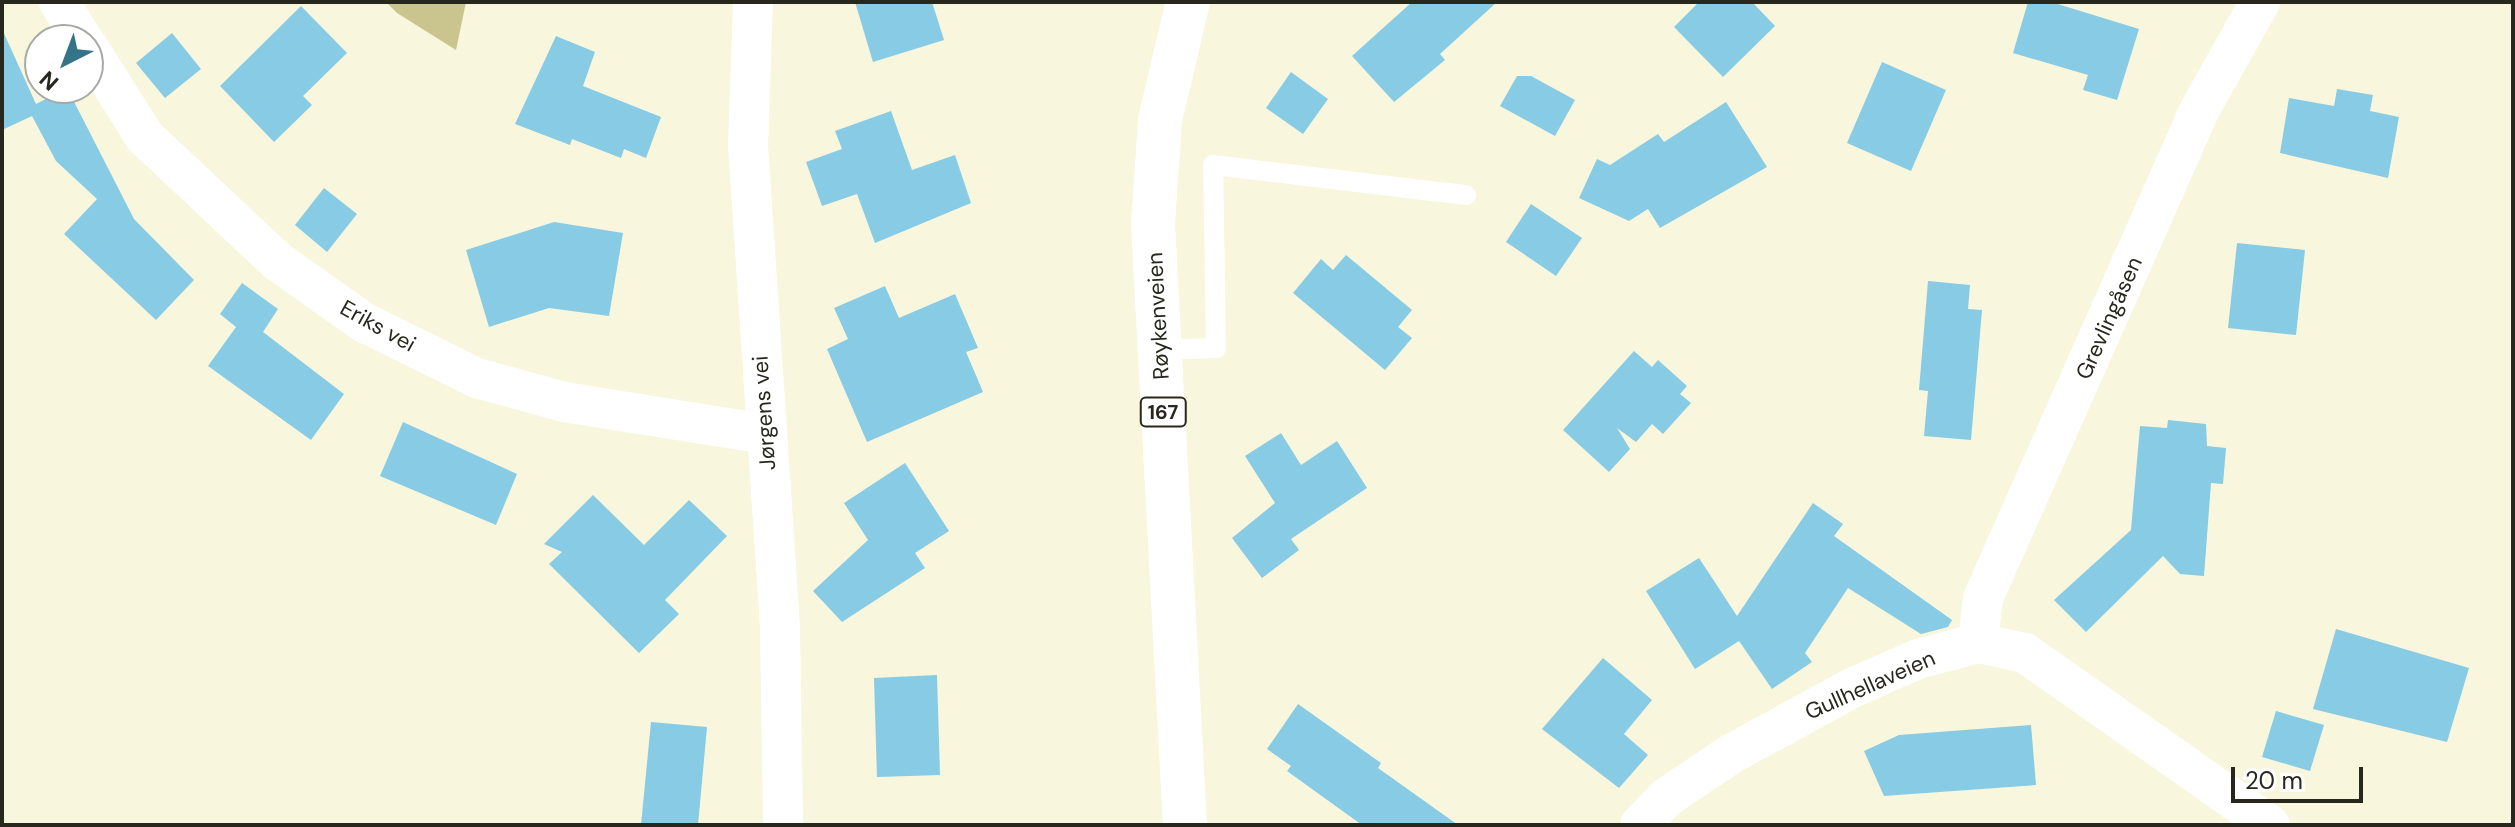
<!DOCTYPE html>
<html>
<head>
<meta charset="utf-8">
<style>
	body { margin:0 }
	#map { position:relative; width:2515px; height:827px; overflow:hidden; background:#f8f6dd; font-family:"DM Sans",sans-serif }
	div>[style] { position:absolute }
	[style*='--x'] { left:calc(var(--x)*1px); top:calc(var(--y)*1px); width:calc(var(--w)*1px); rotate:calc(var(--a)*1deg) }
	.green>* { inset:0; background:#cac48e }
	.building>* { inset:0; background:#87cbe5 }
	.lane>* { height:20px; margin:-10px; padding:0 10px; transform-origin:10px; border-radius:10px; background:#fff }
	.street>* { height:40px; margin:-20px; padding:0 20px; transform-origin:20px; border-radius:20px; background:#fff }
	.primary>* { height:44px; margin:-22px; padding:0 22px; transform-origin:22px; border-radius:22px; background:#fff }
	span { translate:-50% -50%; white-space:nowrap; text-align:center; line-height:1.15; -webkit-text-stroke:6px #fff; paint-order:stroke }
	.shield-label span { padding:2px 6px; background:#fff; border:2px solid; border-radius:6px; -webkit-text-stroke-width:0 }
	.shield-label { font-size:20px; color:#28271e; font-weight:700 }
	.street-label { font-size:22px; color:#28271e }
	.frame { position:absolute; inset:0; border:4px solid #28271e; pointer-events:none }
	.north { position:absolute; left:24px; top:24px; width:80px; height:80px; box-sizing:border-box; background:#fff; border:2px solid #a9a9a5; border-radius:50%; rotate:222deg; font-size:22px; font-weight:700; line-height:32px; text-align:center; color:#28271e }
	.north::after { content:''; display:block; margin:auto; width:28px; height:36px; background:#357389; clip-path:polygon(50% 0,100% 100%,50% 72%,0 100%) }
	.scale { position:absolute; left:2231px; top:767px; width:132px; height:36px; box-sizing:border-box; border:4px solid #28271e; border-top:0; padding-left:10px; font-size:24px; line-height:28px; white-space:nowrap; color:#28271e; -webkit-text-stroke:6px #fff; paint-order:stroke }
</style>
</head>
<body>
<div id="map">
	<div class="green">
		<div style="clip-path:polygon(386px 2px,466px 2px,456px 50px,397px 13px)"></div>
	</div>
	<div class="building">
		<div style="clip-path:polygon(855px 2px,932px 2px,944px 40px,873px 62px)"></div>
		<div style="clip-path:polygon(1412px 2px,1497px 2px,1440px 54px,1445px 60px,1394px 102px,1352px 56px)"></div>
		<div style="clip-path:polygon(1699px 2px,1752px 2px,1775px 26px,1723px 77px,1674px 27px)"></div>
		<div style="clip-path:polygon(2028px 2px,2051px 2px,2139px 29px,2117px 100px,2083px 90px,2088px 75px,2013px 53px)"></div>
		<div style="clip-path:polygon(301px 6px,347px 53px,303px 96px,312px 105px,274px 142px,220px 86px)"></div>
		<div style="clip-path:polygon(2px 29px,36px 104px,67px 88px,134px 219px,194px 280px,156px 320px,64px 234px,97px 199px,56px 161px,32px 116px,2px 130px)"></div>
		<div style="clip-path:polygon(172px 33px,201px 69px,165px 98px,136px 63px)"></div>
		<div style="clip-path:polygon(556px 36px,595px 52px,583px 86px,661px 117px,646px 158px,624px 149px,621px 158px,572px 139px,570px 145px,515px 124px)"></div>
		<div style="clip-path:polygon(1882px 62px,1946px 90px,1911px 171px,1847px 143px)"></div>
		<div style="clip-path:polygon(1291px 72px,1328px 99px,1303px 134px,1266px 108px)"></div>
		<div style="clip-path:polygon(1517px 76px,1531px 76px,1575px 100px,1555px 136px,1500px 106px)"></div>
		<div style="clip-path:polygon(2337px 89px,2373px 95px,2370px 111px,2399px 117px,2388px 178px,2280px 153px,2289px 98px,2334px 106px)"></div>
		<div style="clip-path:polygon(1726px 102px,1767px 167px,1660px 228px,1648px 209px,1629px 221px,1579px 198px,1597px 159px,1610px 165px,1658px 134px,1664px 142px)"></div>
		<div style="clip-path:polygon(891px 111px,912px 170px,955px 155px,971px 203px,875px 243px,857px 194px,822px 206px,806px 162px,842px 149px,835px 131px)"></div>
		<div style="clip-path:polygon(324px 188px,357px 214px,327px 252px,295px 225px)"></div>
		<div style="clip-path:polygon(1531px 204px,1582px 238px,1556px 276px,1506px 242px)"></div>
		<div style="clip-path:polygon(554px 222px,623px 233px,609px 316px,549px 308px,489px 327px,466px 250px)"></div>
		<div style="clip-path:polygon(2237px 243px,2305px 250px,2296px 335px,2228px 328px)"></div>
		<div style="clip-path:polygon(1346px 255px,1412px 310px,1398px 327px,1412px 338px,1385px 370px,1293px 293px,1321px 259px,1333px 270px)"></div>
		<div style="clip-path:polygon(1928px 281px,1970px 285px,1968px 309px,1982px 310px,1971px 440px,1924px 436px,1928px 391px,1919px 390px)"></div>
		<div style="clip-path:polygon(242px 283px,278px 309px,263px 332px,344px 394px,311px 440px,208px 366px,236px 327px,220px 314px)"></div>
		<div style="clip-path:polygon(885px 286px,899px 318px,955px 294px,978px 348px,966px 352px,983px 392px,867px 442px,827px 349px,848px 339px,834px 308px)"></div>
		<div style="clip-path:polygon(1634px 351px,1652px 367px,1658px 360px,1687px 386px,1680px 394px,1691px 403px,1663px 434px,1652px 424px,1636px 442px,1617px 428px,1630px 449px,1609px 472px,1563px 430px)"></div>
		<div style="clip-path:polygon(2168px 420px,2206px 424px,2207px 446px,2226px 448px,2223px 484px,2211px 483px,2204px 576px,2180px 574px,2163px 556px,2086px 632px,2054px 600px,2131px 530px,2140px 426px,2167px 428px)"></div>
		<div style="clip-path:polygon(403px 422px,517px 474px,496px 525px,380px 476px)"></div>
		<div style="clip-path:polygon(1281px 433px,1301px 465px,1337px 441px,1367px 488px,1291px 539px,1299px 550px,1262px 578px,1232px 538px,1275px 503px,1245px 456px)"></div>
		<div style="clip-path:polygon(905px 463px,949px 531px,915px 553px,925px 568px,842px 622px,813px 591px,868px 540px,844px 503px)"></div>
		<div style="clip-path:polygon(593px 495px,644px 545px,689px 500px,727px 536px,665px 600px,679px 614px,639px 653px,549px 564px,562px 552px,544px 544px)"></div>
		<div style="clip-path:polygon(1813px 503px,1843px 524px,1834px 536px,1952px 620px,1948px 627px,1921px 634px,1848px 588px,1805px 653px,1812px 662px,1772px 689px,1739px 641px,1695px 669px,1646px 591px,1699px 558px,1737px 616px)"></div>
		<div style="clip-path:polygon(2336px 629px,2469px 668px,2447px 742px,2313px 709px)"></div>
		<div style="clip-path:polygon(1603px 658px,1652px 700px,1624px 734px,1648px 755px,1619px 788px,1542px 729px)"></div>
		<div style="clip-path:polygon(937px 675px,940px 775px,877px 777px,874px 678px)"></div>
		<div style="clip-path:polygon(1298px 704px,1381px 763px,1378px 768px,1458px 825px,1362px 825px,1287px 771px,1291px 766px,1267px 749px)"></div>
		<div style="clip-path:polygon(2276px 711px,2324px 725px,2310px 771px,2262px 757px)"></div>
		<div style="clip-path:polygon(651px 722px,707px 727px,698px 825px,641px 825px)"></div>
		<div style="clip-path:polygon(2031px 725px,2036px 785px,1884px 796px,1864px 751px,1899px 735px)"></div>
	</div>
	<div class="lane">
		<div style="--x:1160;--y:350;--w:56;--a:-2"></div>
		<div style="--x:1216;--y:348;--w:183;--a:-90.9"></div>
		<div style="--x:1213;--y:165;--w:255;--a:6.8"></div>
	</div>
	<div class="street">
		<div style="--x:59;--y:2;--w:45;--a:57.7"></div>
		<div style="--x:753;--y:2;--w:143;--a:92"></div>
		<div style="--x:748;--y:145;--w:487;--a:86.2"></div>
		<div style="--x:780;--y:631;--w:194;--a:89.1"></div>
		<div style="--x:88;--y:47;--w:107;--a:57.7"></div>
		<div style="--x:145;--y:137;--w:181;--a:43.2"></div>
		<div style="--x:277;--y:261;--w:105;--a:35.3"></div>
		<div style="--x:363;--y:322;--w:127;--a:26.2"></div>
		<div style="--x:477;--y:378;--w:90;--a:15.4"></div>
		<div style="--x:564;--y:402;--w:206;--a:9"></div>
		<div style="--x:1978;--y:643;--w:45;--a:-83.7"></div>
		<div style="--x:1983;--y:598;--w:535;--a:-66.07"></div>
		<div style="--x:2200;--y:109;--w:123;--a:-60.7"></div>
		<div style="--x:1640;--y:825;--w:39;--a:-46"></div>
		<div style="--x:1667;--y:797;--w:77;--a:-33.9"></div>
		<div style="--x:1731;--y:754;--w:138;--a:-28.6"></div>
		<div style="--x:1852;--y:688;--w:72;--a:-23.7"></div>
		<div style="--x:1918;--y:659;--w:62;--a:-14.9"></div>
		<div style="--x:1978;--y:643;--w:48;--a:12"></div>
		<div style="--x:2025;--y:653;--w:299;--a:35.1"></div>
	</div>
	<div class="primary">
		<div style="--x:1185;--y:825;--w:602;--a:-93.05"></div>
		<div style="--x:1153;--y:224;--w:104;--a:-86.1"></div>
		<div style="--x:1160;--y:120;--w:121;--a:-76.7"></div>
	</div>
	<div class="shield-label">
		<span style="left:1163px;top:412px">167</span>
	</div>
	<div class="street-label">
		<span style="left:1158px;top:316px;rotate:-93deg">Røykenveien</span>
		<span style="left:2109px;top:318px;rotate:-66deg">Grevlingåsen</span>
		<span style="left:378px;top:326px;rotate:29deg">Eriks vei</span>
		<span style="left:764px;top:413px;rotate:-94deg">Jørgens vei</span>
		<span style="left:1870px;top:685px;rotate:-24deg">Gullhellaveien</span>
	</div>
	<div class="frame"></div>
	<div class="north">N</div>
	<div class="scale">20 m</div>
</div>
</body>
</html>
